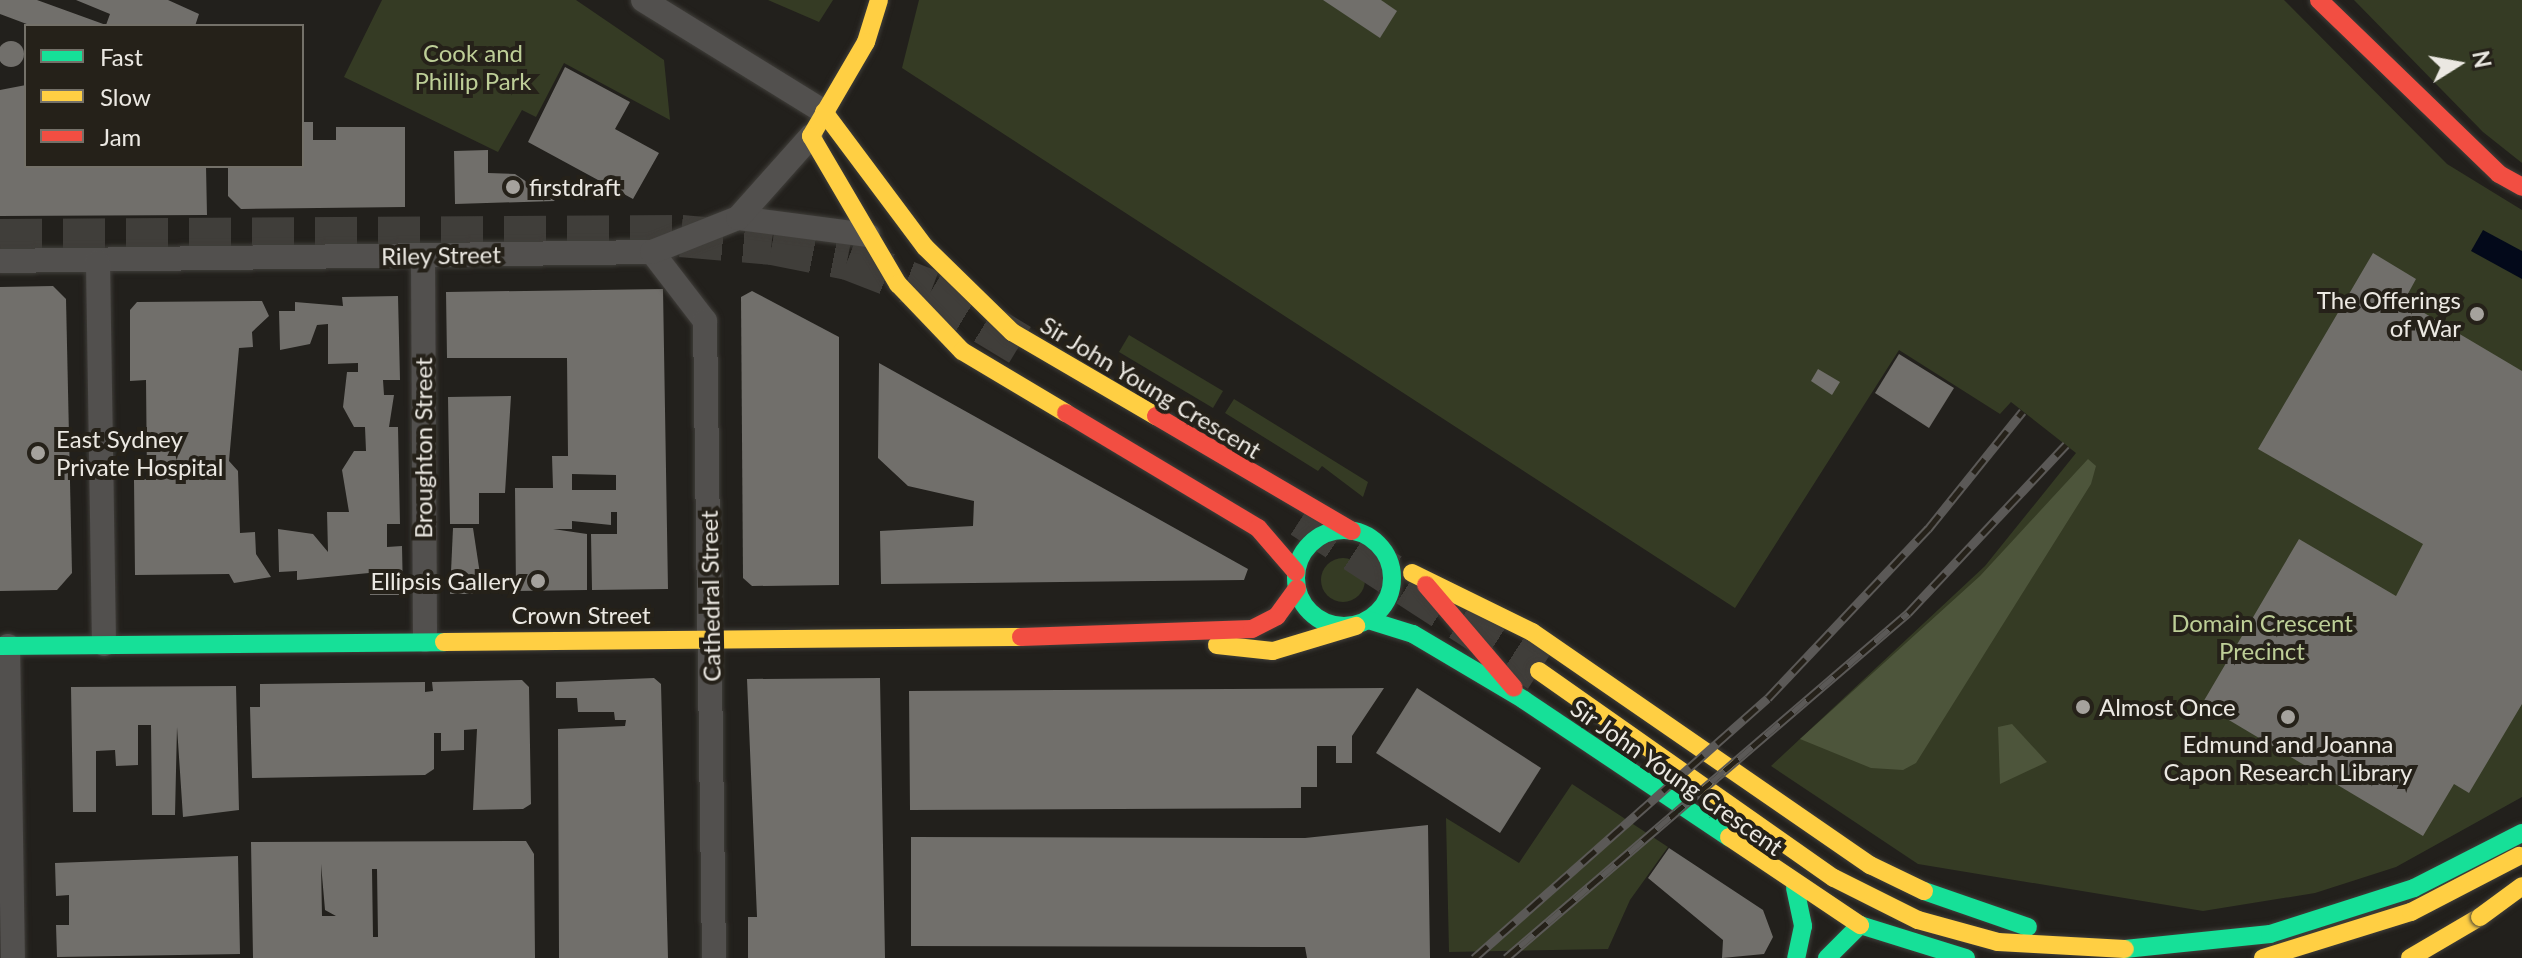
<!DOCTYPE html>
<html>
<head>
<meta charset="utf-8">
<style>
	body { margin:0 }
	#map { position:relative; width:2522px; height:958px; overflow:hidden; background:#22201c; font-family:Lato,sans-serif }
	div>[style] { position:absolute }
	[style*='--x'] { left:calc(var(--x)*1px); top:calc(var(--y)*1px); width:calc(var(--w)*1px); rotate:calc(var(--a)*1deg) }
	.green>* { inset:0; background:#353b24 }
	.round { border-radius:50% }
	.forest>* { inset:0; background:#4d553b }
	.water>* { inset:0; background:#03091a }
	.building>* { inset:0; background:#716f6b }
	.highway-tunnel>* { height:42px; margin-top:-21px; transform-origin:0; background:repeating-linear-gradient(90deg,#403e3a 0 42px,transparent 0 63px) }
	.roads { filter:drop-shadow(0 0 2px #403e3a) drop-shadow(0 0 2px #403e3a) }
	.street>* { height:24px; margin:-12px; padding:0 12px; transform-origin:12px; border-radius:12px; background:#52504e }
	.fast>* { height:18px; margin:-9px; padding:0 9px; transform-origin:9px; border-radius:9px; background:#16e098 }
	.fast>.ring { margin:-9px; padding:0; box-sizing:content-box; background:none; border:18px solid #16e098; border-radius:50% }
	.slow>* { height:18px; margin:-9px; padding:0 9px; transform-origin:9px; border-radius:9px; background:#ffcf43 }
	.jam>* { height:18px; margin:-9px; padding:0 9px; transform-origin:9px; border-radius:9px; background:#f24e42 }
	.rail>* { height:9px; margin-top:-4.5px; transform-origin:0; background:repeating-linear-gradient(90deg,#252119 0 18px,#5b5957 0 36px); box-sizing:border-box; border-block:2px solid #5b5957 }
	.bridges { filter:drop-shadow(0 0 2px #403e3a) drop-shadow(0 0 2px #403e3a) }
	.slow-bridge>* { height:18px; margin:-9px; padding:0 9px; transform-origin:9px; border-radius:9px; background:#ffcf43 }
	.dots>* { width:22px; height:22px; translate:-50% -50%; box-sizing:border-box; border:4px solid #252119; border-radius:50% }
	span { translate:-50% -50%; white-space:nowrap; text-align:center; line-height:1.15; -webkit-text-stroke:8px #252119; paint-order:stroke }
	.park-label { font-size:24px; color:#bdce97 }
	.poi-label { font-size:24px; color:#ebe8e2 }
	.left { translate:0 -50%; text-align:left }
	.right { translate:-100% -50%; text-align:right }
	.street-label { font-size:24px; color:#ebe8e2 }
	.legend { position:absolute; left:24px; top:24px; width:280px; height:144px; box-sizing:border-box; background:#252119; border:2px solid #747169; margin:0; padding:10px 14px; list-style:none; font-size:24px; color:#ebe8e2 }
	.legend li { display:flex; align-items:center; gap:16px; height:40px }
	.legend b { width:40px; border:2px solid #747169 }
	.north { position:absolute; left:2418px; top:24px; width:80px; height:80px; -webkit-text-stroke:6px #252119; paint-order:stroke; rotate:79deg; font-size:22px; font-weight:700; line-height:32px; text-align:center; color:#ebe8e2 }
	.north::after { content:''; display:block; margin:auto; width:28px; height:36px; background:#ebe8e2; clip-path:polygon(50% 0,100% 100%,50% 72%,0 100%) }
</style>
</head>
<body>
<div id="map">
	<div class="green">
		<div style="clip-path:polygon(382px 0,576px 0,664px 60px,670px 120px,564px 63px,536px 117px,522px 110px,498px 152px,344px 77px)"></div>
		<div style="clip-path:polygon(768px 0,833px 0,819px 22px)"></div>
		<div style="clip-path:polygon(919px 0,2284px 0,2447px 164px,2522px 210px,2522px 797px,2396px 867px,2315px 893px,2203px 911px,1918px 864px,1771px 766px,1985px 566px,2076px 453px,2011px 402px,2000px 414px,1899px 350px,1735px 608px,902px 68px)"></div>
		<div style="clip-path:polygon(2354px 0,2522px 0,2522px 163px,2483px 132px)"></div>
		<div style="clip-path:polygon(1129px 335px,1223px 391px,1213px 408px,1119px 352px)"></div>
		<div style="clip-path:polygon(1234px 399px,1368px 482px,1363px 497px,1322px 466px,1318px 471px,1225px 413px)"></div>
		<div class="round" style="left:1321px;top:558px;width:44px;height:44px"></div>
		<div style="clip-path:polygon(1572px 784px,1668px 847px,1630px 900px,1608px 949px,1449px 952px,1446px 818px,1519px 863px)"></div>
	</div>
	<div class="forest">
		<div style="clip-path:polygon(2088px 459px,2096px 466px,2091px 484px,1916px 763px,1903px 770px,1871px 768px,1800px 739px,1980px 576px)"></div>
		<div style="clip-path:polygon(2012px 724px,2047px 762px,2000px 784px,1998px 727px)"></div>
	</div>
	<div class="water">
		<div style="clip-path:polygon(2483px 230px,2522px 251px,2522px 279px,2471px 251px)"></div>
	</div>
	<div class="building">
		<div style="clip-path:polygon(0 0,37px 0,106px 25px,110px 14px,76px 0,168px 0,199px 14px,195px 26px,32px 26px,0 14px)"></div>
		<div style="clip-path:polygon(1323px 0,1381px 0,1397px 11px,1380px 38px)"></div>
		<div class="round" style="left:-2px;top:41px;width:26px;height:26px"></div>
		<div style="clip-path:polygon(565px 67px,630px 102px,615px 129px,659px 153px,633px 199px,528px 142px)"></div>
		<div style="clip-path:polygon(26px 85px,26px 166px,206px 166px,207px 215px,0 216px,0 90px)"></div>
		<div style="clip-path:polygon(302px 122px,313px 122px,313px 140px,336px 140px,336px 127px,405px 127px,405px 207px,241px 209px,228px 196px,228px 166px,302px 166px)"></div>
		<div style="clip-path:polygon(488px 150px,488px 173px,515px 174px,555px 201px,455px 204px,454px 151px)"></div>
		<div style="clip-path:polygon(2373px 253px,2416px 279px,2404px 301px,2522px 371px,2522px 704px,2469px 793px,2454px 784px,2423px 836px,2202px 704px,2299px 539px,2396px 596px,2423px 544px,2258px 449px)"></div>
		<div style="clip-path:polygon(53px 286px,66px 299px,72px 573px,57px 590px,0 591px,0 287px)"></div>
		<div style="clip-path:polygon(evenodd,663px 289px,668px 589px,592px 590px,591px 534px,617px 534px,617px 512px,611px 512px,611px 525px,572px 521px,572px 529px,553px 529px,587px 534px,587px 590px,516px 591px,515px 488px,553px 488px,552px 456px,568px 456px,567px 358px,447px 358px,446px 292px,663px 289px,572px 474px,616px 475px,616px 490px,572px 490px,572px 474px)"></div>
		<div style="clip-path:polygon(752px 291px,839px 337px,839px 585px,752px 586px,743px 578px,741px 297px)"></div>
		<div style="clip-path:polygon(398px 296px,400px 380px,383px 380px,384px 395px,394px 395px,389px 427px,398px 427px,400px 524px,387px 524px,387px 547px,402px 546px,403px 595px,370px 595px,369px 573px,297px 580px,297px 571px,279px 572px,278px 529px,313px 534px,328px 552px,327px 512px,349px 512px,342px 470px,354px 451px,366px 451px,365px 427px,354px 427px,343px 407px,347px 372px,358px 372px,358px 363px,328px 364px,328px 324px,317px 325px,310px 344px,280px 350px,279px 311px,295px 311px,295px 302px,343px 306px,342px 297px)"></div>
		<div style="clip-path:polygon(262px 301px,269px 316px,252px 332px,253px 347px,239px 348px,229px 461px,238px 471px,240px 533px,255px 532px,256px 554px,271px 577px,234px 583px,229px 574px,135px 575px,134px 480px,147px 479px,146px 380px,130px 381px,130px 310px,137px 302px)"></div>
		<div style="clip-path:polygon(1899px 354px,1954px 388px,1929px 428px,1875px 393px)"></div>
		<div style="clip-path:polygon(879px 363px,1248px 569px,1244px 580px,881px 584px,880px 531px,973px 526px,974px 501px,908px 486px,878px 458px)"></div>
		<div style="clip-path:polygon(1818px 369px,1840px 382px,1832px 395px,1811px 381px)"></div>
		<div style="clip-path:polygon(511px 396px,505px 493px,479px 493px,479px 524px,450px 524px,448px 397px)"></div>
		<div style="clip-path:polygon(453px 528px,473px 528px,483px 594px,450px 594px)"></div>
		<div style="clip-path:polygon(654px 678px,661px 684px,668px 958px,559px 958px,558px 729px,625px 726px,626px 720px,615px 720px,614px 712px,578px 712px,577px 698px,556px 698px,556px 682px)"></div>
		<div style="clip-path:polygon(880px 678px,885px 958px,748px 958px,748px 917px,757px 917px,747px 679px)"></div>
		<div style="clip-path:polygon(522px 680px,529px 687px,531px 804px,523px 809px,473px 810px,477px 729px,464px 730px,464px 750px,441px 751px,441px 733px,434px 733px,434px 769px,425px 775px,252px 778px,250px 707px,260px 707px,260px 684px,425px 682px,425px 692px,433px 691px,432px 682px)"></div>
		<div style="clip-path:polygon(236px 686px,239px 810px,183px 817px,177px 727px,175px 815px,152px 815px,151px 725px,138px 725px,138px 765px,116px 766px,115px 750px,96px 751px,96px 812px,73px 812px,71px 687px)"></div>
		<div style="clip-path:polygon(1384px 688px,1352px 736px,1352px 763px,1336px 763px,1336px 746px,1317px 746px,1317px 787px,1301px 787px,1301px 808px,910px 810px,909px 691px)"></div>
		<div style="clip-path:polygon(1417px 688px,1541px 768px,1500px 833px,1376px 753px)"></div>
		<div style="clip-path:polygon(1428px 825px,1430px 958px,1307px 958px,1305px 947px,911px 946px,911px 837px,1305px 838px)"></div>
		<div style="clip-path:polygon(evenodd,526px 841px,534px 854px,535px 958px,253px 958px,251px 842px,526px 841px,321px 864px,325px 910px,336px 916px,322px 916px,321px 864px,526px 841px,372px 869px,377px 869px,378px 937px,373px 937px,372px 869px)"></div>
		<div style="clip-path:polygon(1669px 848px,1763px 910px,1773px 937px,1764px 954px,1722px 958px,1723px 940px,1648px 878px)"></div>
		<div style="clip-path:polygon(238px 856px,240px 954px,57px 957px,56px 925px,69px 925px,69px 895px,56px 896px,55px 863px)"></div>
	</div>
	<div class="highway-tunnel">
		<div style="--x:0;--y:240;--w:681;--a:-0.34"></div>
		<div style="--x:681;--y:236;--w:91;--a:5"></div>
		<div style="--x:772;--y:244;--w:77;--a:11.2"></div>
		<div style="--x:848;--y:259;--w:89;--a:21.1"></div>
		<div style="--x:931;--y:291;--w:104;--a:31.2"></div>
		<div style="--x:1302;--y:517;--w:283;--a:33"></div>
	</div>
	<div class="roads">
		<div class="street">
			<div style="--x:643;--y:0;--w:213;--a:31.7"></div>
			<div style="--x:738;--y:218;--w:131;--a:7.5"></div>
			<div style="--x:652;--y:252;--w:87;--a:52.5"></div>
			<div style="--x:705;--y:321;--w:637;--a:89.19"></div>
			<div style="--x:423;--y:256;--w:384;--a:89.7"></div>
			<div style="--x:0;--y:261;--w:652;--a:-0.79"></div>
			<div style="--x:652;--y:252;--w:92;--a:-21.6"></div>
			<div style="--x:738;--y:218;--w:110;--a:-48.3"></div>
			<div style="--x:98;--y:262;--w:382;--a:89.1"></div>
			<div style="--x:8;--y:646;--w:312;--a:89.1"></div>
		</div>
		<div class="fast">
			<div class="ring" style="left:1296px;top:530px;width:78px;height:78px"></div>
			<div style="--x:1368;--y:620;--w:47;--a:17.3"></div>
			<div style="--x:1413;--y:634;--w:129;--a:30.7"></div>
			<div style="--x:1524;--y:700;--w:247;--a:33.8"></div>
			<div style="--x:0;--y:646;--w:444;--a:-0.5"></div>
			<div style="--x:1795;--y:888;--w:39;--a:78"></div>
			<div style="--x:1803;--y:926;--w:33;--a:102"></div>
			<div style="--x:1924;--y:891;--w:110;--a:19.1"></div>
			<div style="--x:2125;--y:949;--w:146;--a:-5.9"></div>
			<div style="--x:2270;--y:934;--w:151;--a:-17.7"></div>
			<div style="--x:2414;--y:888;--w:121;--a:-27"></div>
			<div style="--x:1827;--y:958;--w:47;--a:-45"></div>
			<div style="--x:1860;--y:925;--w:111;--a:17.3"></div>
		</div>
		<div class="slow">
			<div style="--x:879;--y:0;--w:44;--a:107.2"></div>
			<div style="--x:866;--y:42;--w:109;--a:120.3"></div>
			<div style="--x:811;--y:136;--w:172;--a:59.6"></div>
			<div style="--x:898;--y:284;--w:93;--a:46.3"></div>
			<div style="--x:962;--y:351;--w:121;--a:30.8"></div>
			<div style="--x:824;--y:112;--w:169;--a:53.2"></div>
			<div style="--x:925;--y:247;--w:122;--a:44.3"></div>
			<div style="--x:1012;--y:332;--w:167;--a:30.3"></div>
			<div style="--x:1412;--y:573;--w:134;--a:26.2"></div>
			<div style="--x:1532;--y:632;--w:411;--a:34.6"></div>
			<div style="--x:1870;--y:865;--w:60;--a:25.7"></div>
			<div style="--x:444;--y:642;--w:577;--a:-0.5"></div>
			<div style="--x:1217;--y:645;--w:56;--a:6.1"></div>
			<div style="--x:1273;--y:651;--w:87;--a:-16.8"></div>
			<div style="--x:1539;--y:671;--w:360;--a:35.1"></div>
			<div style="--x:1834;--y:878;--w:94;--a:26.6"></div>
			<div style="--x:1918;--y:920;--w:83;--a:15.4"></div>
			<div style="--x:1998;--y:942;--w:127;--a:3.2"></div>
			<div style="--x:1729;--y:837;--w:158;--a:33.9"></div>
			<div style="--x:2263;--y:958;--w:155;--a:-17.3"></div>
			<div style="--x:2411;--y:912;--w:122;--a:-27.4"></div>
			<div style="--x:2410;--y:958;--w:81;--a:-30.4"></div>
		</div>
		<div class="jam">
			<div style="--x:2319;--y:0;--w:250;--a:44"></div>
			<div style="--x:2499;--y:174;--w:26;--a:29"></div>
			<div style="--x:1066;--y:413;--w:224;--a:30.9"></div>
			<div style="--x:1258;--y:528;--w:58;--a:49.2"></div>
			<div style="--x:1156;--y:416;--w:227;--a:30.4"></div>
			<div style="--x:1426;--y:585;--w:135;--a:49.5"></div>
			<div style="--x:1021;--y:637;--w:231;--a:-2"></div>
			<div style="--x:1252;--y:629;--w:28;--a:-27"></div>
			<div style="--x:1277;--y:616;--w:34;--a:-54"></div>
		</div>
	</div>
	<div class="rail">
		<div style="--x:1474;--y:958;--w:392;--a:-41.5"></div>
		<div style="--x:1768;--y:698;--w:233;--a:-46.6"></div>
		<div style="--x:1928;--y:529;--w:151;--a:-51.2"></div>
		<div style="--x:1506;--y:958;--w:530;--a:-40.64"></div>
		<div style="--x:1908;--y:613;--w:231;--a:-46.8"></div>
	</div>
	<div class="bridges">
		<div class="slow-bridge">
			<div style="--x:2480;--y:917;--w:52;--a:-36.4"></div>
		</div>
	</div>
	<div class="dots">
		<div style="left:513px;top:187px;background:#a5a29d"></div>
		<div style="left:2477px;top:314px;background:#a5a29d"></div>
		<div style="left:38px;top:453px;background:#a5a29d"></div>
		<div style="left:538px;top:581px;background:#a5a29d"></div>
		<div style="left:2083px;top:707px;background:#a5a29d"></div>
		<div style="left:2288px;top:717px;background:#a5a29d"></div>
	</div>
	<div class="park-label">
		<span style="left:473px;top:67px">Cook and<br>Phillip Park</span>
		<span style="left:2262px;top:637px">Domain Crescent<br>Precinct</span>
	</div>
	<div class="poi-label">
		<span class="left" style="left:529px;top:187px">firstdraft</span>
		<span class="right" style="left:2461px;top:314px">The Offerings<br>of War</span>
		<span class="left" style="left:56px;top:453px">East Sydney<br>Private Hospital</span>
		<span class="right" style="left:522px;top:581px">Ellipsis Gallery</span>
		<span class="left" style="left:2099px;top:707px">Almost Once</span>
		<span style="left:2288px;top:758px">Edmund and Joanna<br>Capon Research Library</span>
	</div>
	<div class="street-label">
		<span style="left:441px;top:255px;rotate:-1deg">Riley Street</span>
		<span style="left:1151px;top:387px;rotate:31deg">Sir John Young Crescent</span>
		<span style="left:423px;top:448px;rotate:-90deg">Broughton Street</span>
		<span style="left:710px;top:596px;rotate:-91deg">Cathedral Street</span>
		<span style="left:581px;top:615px">Crown Street</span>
		<span style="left:1677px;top:777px;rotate:35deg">Sir John Young Crescent</span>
	</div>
	<ul class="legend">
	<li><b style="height:10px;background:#16e098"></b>Fast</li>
	<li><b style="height:10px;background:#ffcf43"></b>Slow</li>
	<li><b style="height:10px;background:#f24e42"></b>Jam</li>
	</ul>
	<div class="north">N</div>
</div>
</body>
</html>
